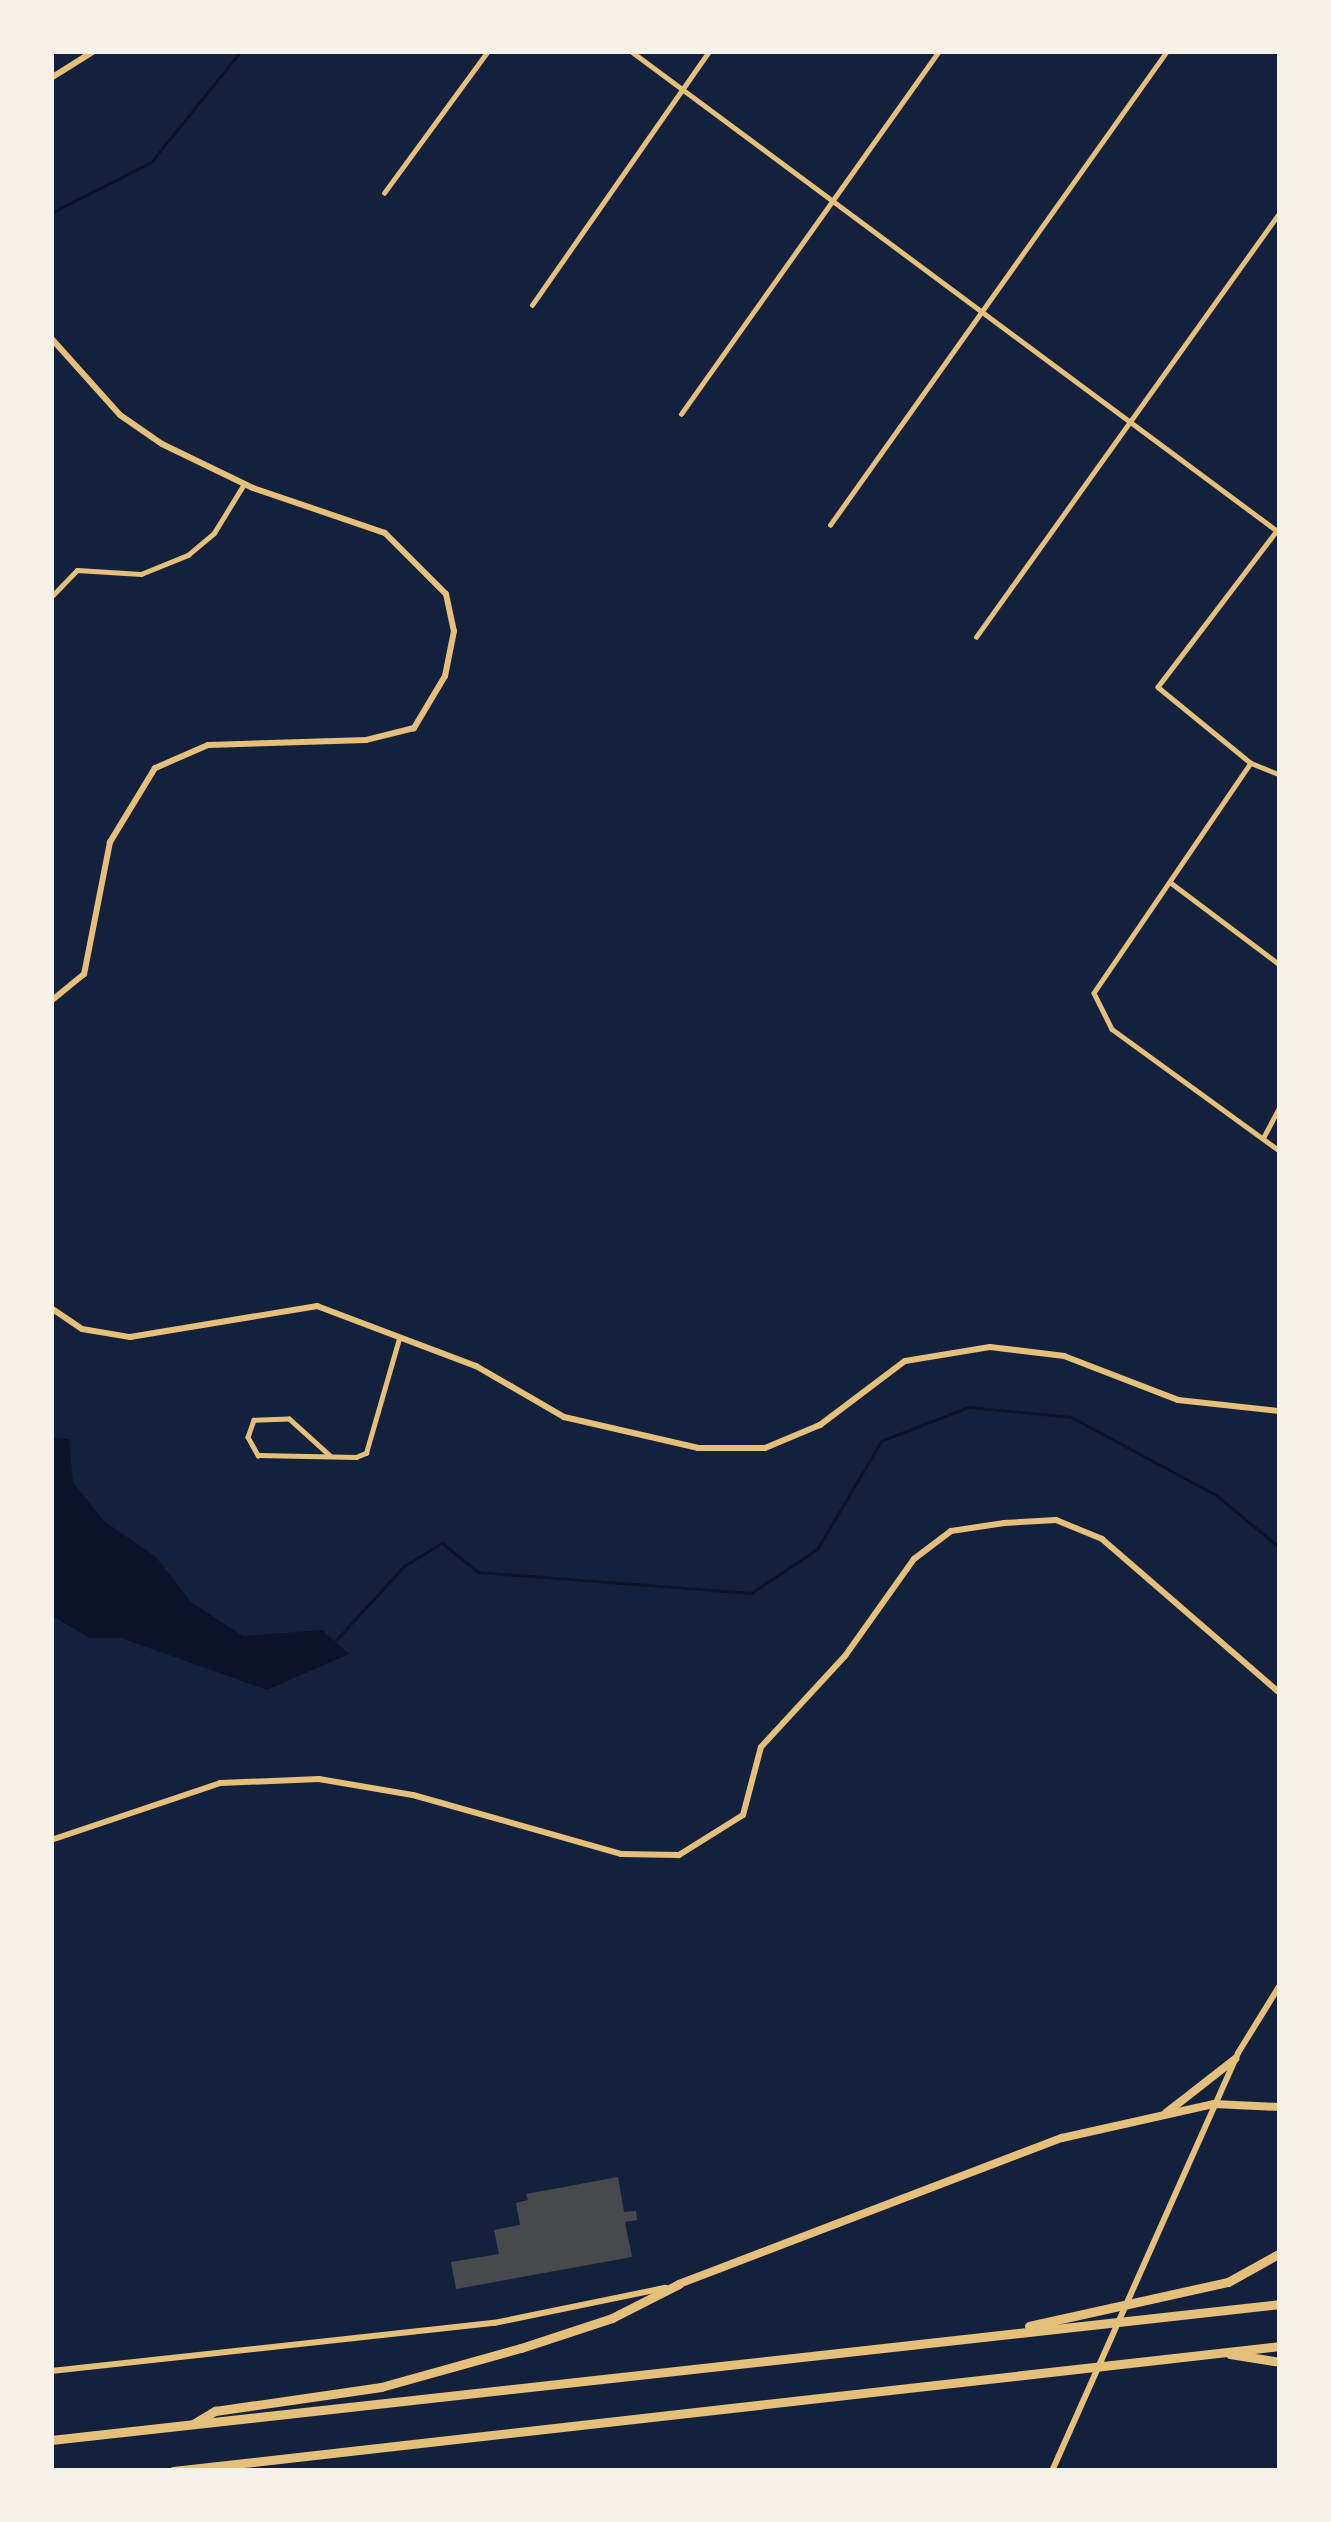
<!DOCTYPE html>
<html>
<head>
<meta charset="utf-8">
<style>
	body { margin:0 }
	#map { position:relative; width:1331px; height:2522px; overflow:hidden; background:#14213d; font-family:Cabin,sans-serif }
	div>[style] { position:absolute }
	[style*='--x'] { left:calc(var(--x)*1px); top:calc(var(--y)*1px); width:calc(var(--w)*1px); rotate:calc(var(--a)*1deg) }
	.water>* { inset:0; background:#0b132b }
	.stream>* { height:3px; margin:-1.5px; padding:0 1.5px; transform-origin:1.5px; border-radius:1.5px; background:#0b132b }
	.building>* { inset:0; background:#48494c }
	.minor>* { height:4.5px; margin:-2.25px; padding:0 2.25px; transform-origin:2.25px; border-radius:2.25px; background:#e5c07b }
	.tertiary>* { height:6px; margin:-3px; padding:0 3px; transform-origin:3px; border-radius:3px; background:#e5c07b }
	.secondary>* { height:8px; margin:-4px; padding:0 4px; transform-origin:4px; border-radius:4px; background:#e5c07b }
	.motorway>* { height:9px; margin:-4.5px; padding:0 4.5px; transform-origin:4.5px; border-radius:4.5px; background:#e5c07b }
	span { translate:-50% -50%; white-space:nowrap; text-align:center; line-height:1.15; -webkit-text-stroke:9px #f6f1e7; paint-order:stroke }
	.frame { position:absolute; inset:0; border:54px solid #f6f1e7; pointer-events:none }
</style>
</head>
<body>
<div id="map">
	<div class="water">
		<div style="clip-path:polygon(51px 1438px,69px 1439px,73px 1482px,104px 1521px,156px 1557px,191px 1602px,243px 1636px,322px 1630px,349px 1654px,267px 1690px,121px 1638px,89px 1638px,51px 1615px)"></div>
	</div>
	<div class="stream">
		<div style="--x:51;--y:213;--w:112;--a:-27"></div>
		<div style="--x:151;--y:162;--w:143;--a:-51"></div>
		<div style="--x:336;--y:1640;--w:100;--a:-47.4"></div>
		<div style="--x:404;--y:1566;--w:44;--a:-31.2"></div>
		<div style="--x:442;--y:1543;--w:46;--a:38.9"></div>
		<div style="--x:478;--y:1572;--w:274;--a:4.4"></div>
		<div style="--x:751;--y:1593;--w:79;--a:-33.7"></div>
		<div style="--x:817;--y:1549;--w:126;--a:-59.3"></div>
		<div style="--x:881;--y:1441;--w:93;--a:-21.3"></div>
		<div style="--x:968;--y:1407;--w:103;--a:5.5"></div>
		<div style="--x:1071;--y:1417;--w:165;--a:28.3"></div>
		<div style="--x:1216;--y:1495;--w:83;--a:39.6"></div>
	</div>
	<div class="building">
		<div style="clip-path:polygon(618px 2177px,624px 2212px,636px 2211px,637px 2220px,625px 2222px,632px 2257px,456px 2289px,451px 2262px,499px 2254px,494px 2230px,520px 2225px,516px 2203px,528px 2200px,526px 2194px)"></div>
	</div>
	<div class="minor">
		<div style="--x:631;--y:51;--w:808;--a:36.6"></div>
		<div style="--x:384;--y:193;--w:176;--a:-53.8"></div>
		<div style="--x:532;--y:305;--w:310;--a:-55.1"></div>
		<div style="--x:681;--y:414;--w:445;--a:-54.6"></div>
		<div style="--x:830;--y:525;--w:582;--a:-54.59"></div>
		<div style="--x:1280;--y:527;--w:201;--a:127.3"></div>
		<div style="--x:1158;--y:687;--w:120;--a:39.3"></div>
		<div style="--x:1251;--y:763;--w:31;--a:22"></div>
		<div style="--x:51;--y:597;--w:37;--a:-46"></div>
		<div style="--x:77;--y:570;--w:64;--a:3.6"></div>
		<div style="--x:141;--y:574;--w:51;--a:-22"></div>
		<div style="--x:188;--y:555;--w:34;--a:-40"></div>
		<div style="--x:214;--y:533;--w:57;--a:-58.5"></div>
		<div style="--x:976;--y:637;--w:523;--a:-54.42"></div>
		<div style="--x:1251;--y:763;--w:278;--a:124.3"></div>
		<div style="--x:1094;--y:993;--w:40;--a:63.4"></div>
		<div style="--x:1112;--y:1029;--w:208;--a:36"></div>
		<div style="--x:1170;--y:882;--w:138;--a:37"></div>
		<div style="--x:1263;--y:1138;--w:36;--a:-62"></div>
		<div style="--x:330;--y:1456;--w:55;--a:-137.9"></div>
		<div style="--x:289;--y:1419;--w:35;--a:178"></div>
		<div style="--x:254;--y:1420;--w:18;--a:109"></div>
		<div style="--x:248;--y:1437;--w:21;--a:61"></div>
		<div style="--x:258;--y:1455;--w:98;--a:1.2"></div>
		<div style="--x:356;--y:1457;--w:11;--a:-22"></div>
		<div style="--x:366;--y:1453;--w:119;--a:-73.9"></div>
	</div>
	<div class="tertiary">
		<div style="--x:51;--y:78;--w:51;--a:-32.1"></div>
		<div style="--x:51;--y:338;--w:103;--a:48.1"></div>
		<div style="--x:120;--y:415;--w:51;--a:34.6"></div>
		<div style="--x:162;--y:444;--w:101;--a:25.8"></div>
		<div style="--x:253;--y:488;--w:139;--a:18.8"></div>
		<div style="--x:385;--y:533;--w:86;--a:45"></div>
		<div style="--x:446;--y:594;--w:38;--a:78"></div>
		<div style="--x:454;--y:631;--w:46;--a:101.3"></div>
		<div style="--x:445;--y:676;--w:61;--a:120.8"></div>
		<div style="--x:414;--y:728;--w:49;--a:166"></div>
		<div style="--x:366;--y:740;--w:158;--a:178.2"></div>
		<div style="--x:208;--y:745;--w:58;--a:156.5"></div>
		<div style="--x:155;--y:768;--w:87;--a:121.3"></div>
		<div style="--x:110;--y:842;--w:135;--a:101.1"></div>
		<div style="--x:84;--y:974;--w:43;--a:140.7"></div>
		<div style="--x:51;--y:1308;--w:37;--a:34"></div>
		<div style="--x:82;--y:1329;--w:49;--a:9.5"></div>
		<div style="--x:130;--y:1337;--w:190;--a:-9.4"></div>
		<div style="--x:317;--y:1306;--w:170;--a:20.7"></div>
		<div style="--x:476;--y:1366;--w:102;--a:30.1"></div>
		<div style="--x:564;--y:1417;--w:138;--a:13"></div>
		<div style="--x:698;--y:1448;--w:67;--a:0"></div>
		<div style="--x:765;--y:1448;--w:60;--a:-22.7"></div>
		<div style="--x:820;--y:1425;--w:106;--a:-37"></div>
		<div style="--x:905;--y:1361;--w:86;--a:-9.4"></div>
		<div style="--x:990;--y:1347;--w:75;--a:6.9"></div>
		<div style="--x:1064;--y:1356;--w:122;--a:21.1"></div>
		<div style="--x:1178;--y:1400;--w:103;--a:6.2"></div>
		<div style="--x:51;--y:1840;--w:178;--a:-18.6"></div>
		<div style="--x:220;--y:1783;--w:99;--a:-2.3"></div>
		<div style="--x:319;--y:1779;--w:95;--a:9.7"></div>
		<div style="--x:413;--y:1795;--w:216;--a:15.8"></div>
		<div style="--x:621;--y:1854;--w:58;--a:1"></div>
		<div style="--x:679;--y:1855;--w:75;--a:-32"></div>
		<div style="--x:743;--y:1815;--w:70;--a:-75.2"></div>
		<div style="--x:761;--y:1747;--w:124;--a:-47.3"></div>
		<div style="--x:845;--y:1656;--w:119;--a:-54.6"></div>
		<div style="--x:914;--y:1559;--w:46;--a:-37.1"></div>
		<div style="--x:951;--y:1531;--w:54;--a:-8.6"></div>
		<div style="--x:1004;--y:1523;--w:52;--a:-3.3"></div>
		<div style="--x:1056;--y:1520;--w:50;--a:22.4"></div>
		<div style="--x:1102;--y:1539;--w:235;--a:40.9"></div>
		<div style="--x:51;--y:2371;--w:446;--a:-6.2"></div>
		<div style="--x:494;--y:2323;--w:175;--a:-11.6"></div>
		<div style="--x:1052;--y:2471;--w:458;--a:-66"></div>
		<div style="--x:1238;--y:2053;--w:80;--a:-58.3"></div>
	</div>
	<div class="secondary">
		<div style="--x:1166;--y:2113;--w:88;--a:-38"></div>
		<div style="--x:679;--y:2284;--w:410;--a:-20.9"></div>
		<div style="--x:1062;--y:2138;--w:156;--a:-12.6"></div>
		<div style="--x:1214;--y:2104;--w:66;--a:2.6"></div>
	</div>
	<div class="motorway">
		<div style="--x:1029;--y:2326;--w:204;--a:-12.5"></div>
		<div style="--x:1228;--y:2282;--w:60;--a:-29.1"></div>
		<div style="--x:1230;--y:2354;--w:51;--a:9.1"></div>
		<div style="--x:193;--y:2424;--w:26;--a:-31"></div>
		<div style="--x:215;--y:2411;--w:168;--a:-8.2"></div>
		<div style="--x:381;--y:2387;--w:145;--a:-15.6"></div>
		<div style="--x:521;--y:2348;--w:96;--a:-18.2"></div>
		<div style="--x:612;--y:2318;--w:75;--a:-26.9"></div>
		<div style="--x:51;--y:2440;--w:1237;--a:-6.31"></div>
		<div style="--x:173;--y:2471;--w:1114;--a:-6.44"></div>
	</div>
	<div class="frame"></div>
</div>
</body>
</html>
